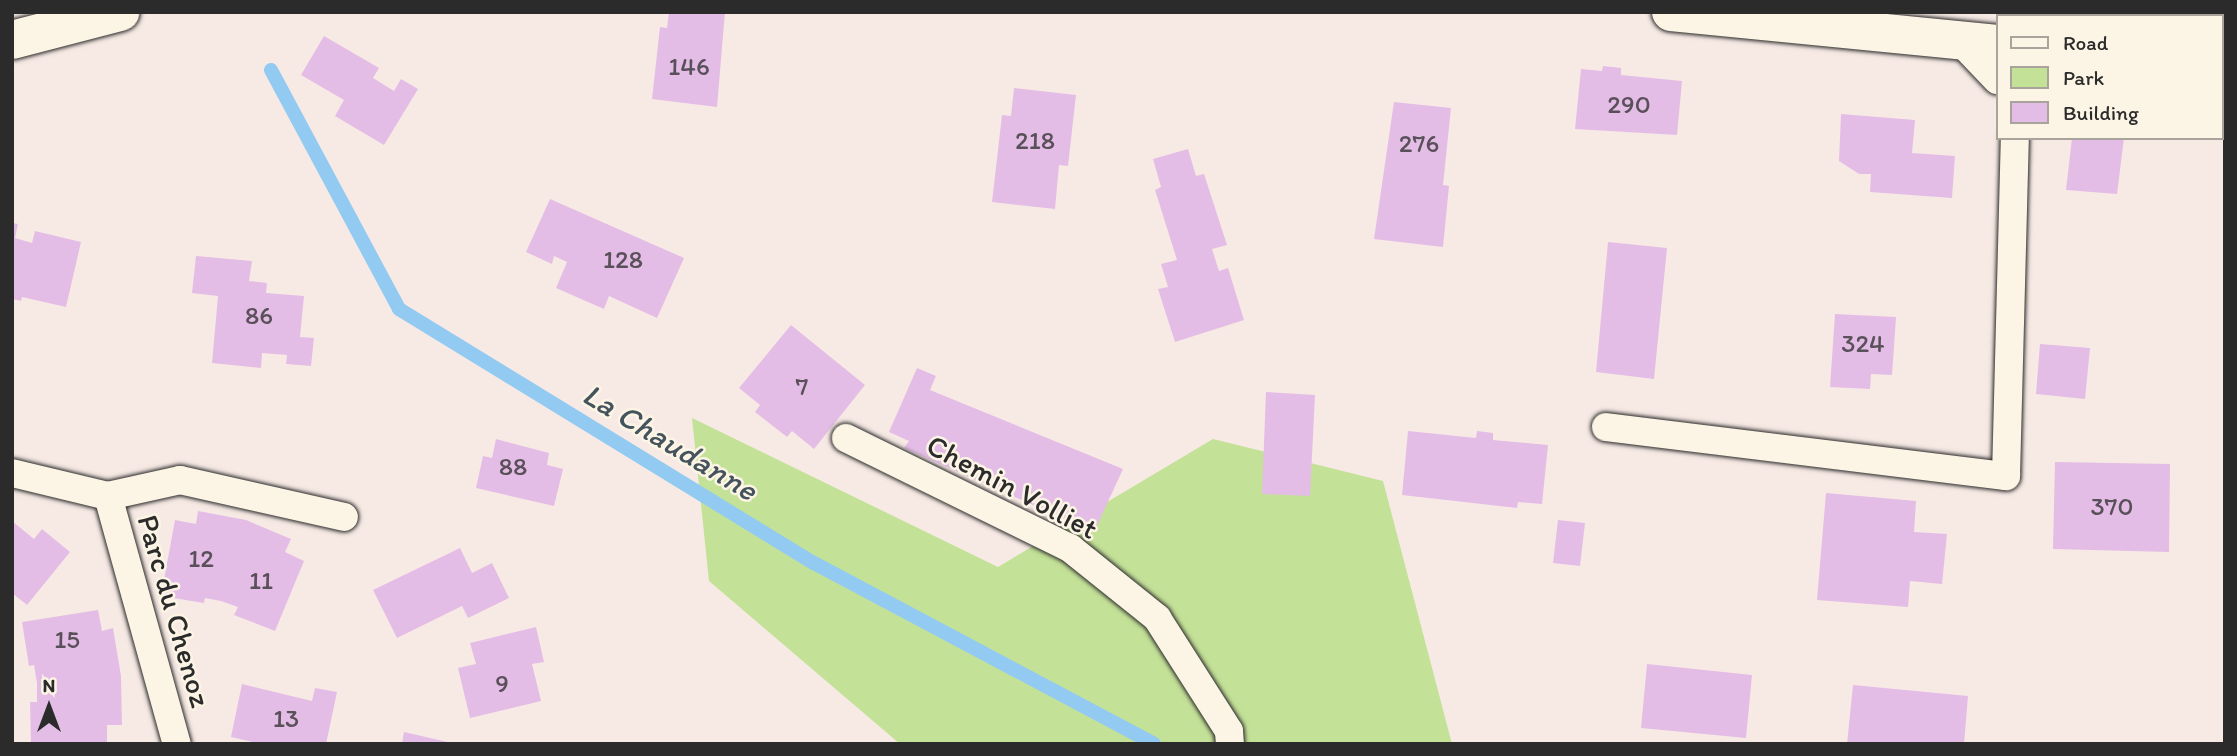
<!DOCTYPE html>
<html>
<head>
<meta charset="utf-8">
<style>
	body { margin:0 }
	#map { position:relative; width:2237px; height:756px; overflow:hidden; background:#f7eae5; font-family:Itim,sans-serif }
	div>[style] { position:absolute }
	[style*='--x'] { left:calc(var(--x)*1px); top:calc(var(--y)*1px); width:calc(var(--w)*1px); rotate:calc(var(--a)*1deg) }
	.green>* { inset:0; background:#c4e198 }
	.stream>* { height:14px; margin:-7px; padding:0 7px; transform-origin:7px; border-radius:7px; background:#93caf2 }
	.building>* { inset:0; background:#e4bde6 }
	.roads { filter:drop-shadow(0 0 2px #2b2b2b) drop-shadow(0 0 2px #2b2b2b) }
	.lane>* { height:28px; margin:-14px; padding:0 14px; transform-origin:14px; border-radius:14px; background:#fcf5e5 }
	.street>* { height:38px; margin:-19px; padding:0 19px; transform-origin:19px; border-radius:19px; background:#fcf5e5 }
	span { translate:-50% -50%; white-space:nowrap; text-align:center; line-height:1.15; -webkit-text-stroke:5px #fcf5e5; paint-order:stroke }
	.number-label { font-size:26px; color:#59505a }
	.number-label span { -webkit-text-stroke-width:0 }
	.street-label { font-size:30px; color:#2b2b2b }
	.water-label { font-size:32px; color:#45535d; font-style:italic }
	.frame { position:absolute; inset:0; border:14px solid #2b2b2b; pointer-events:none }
	.legend { position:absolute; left:1996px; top:14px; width:228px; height:126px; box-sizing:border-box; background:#fcf5e5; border:2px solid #a8a49b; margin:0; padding:9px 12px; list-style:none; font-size:21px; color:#2b2b2b }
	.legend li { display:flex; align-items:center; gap:14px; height:35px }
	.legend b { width:35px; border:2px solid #a8a49b }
	.north { position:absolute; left:14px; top:672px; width:70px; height:70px; -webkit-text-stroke:5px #fcf5e5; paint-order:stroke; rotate:0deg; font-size:19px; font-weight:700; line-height:28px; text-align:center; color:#2b2b2b }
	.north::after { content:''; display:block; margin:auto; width:24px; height:32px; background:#2b2b2b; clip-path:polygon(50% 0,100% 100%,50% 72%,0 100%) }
</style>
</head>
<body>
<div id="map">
	<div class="green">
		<div style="clip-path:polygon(692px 418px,998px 567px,1213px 439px,1383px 481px,1452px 744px,900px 744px,709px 581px)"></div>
	</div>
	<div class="stream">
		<div style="--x:271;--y:70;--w:271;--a:61.8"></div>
		<div style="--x:399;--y:309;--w:487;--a:31.5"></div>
		<div style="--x:814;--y:563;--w:385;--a:28"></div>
	</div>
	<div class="building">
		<div style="clip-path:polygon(669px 12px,725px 12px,717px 107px,652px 99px,660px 27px,667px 28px)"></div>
		<div style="clip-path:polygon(324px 36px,379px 68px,373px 78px,394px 91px,401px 79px,418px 89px,384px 145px,335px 116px,344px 100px,301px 75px)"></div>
		<div style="clip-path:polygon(1603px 66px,1621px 68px,1621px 75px,1682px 81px,1677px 135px,1575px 129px,1581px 69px,1602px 71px)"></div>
		<div style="clip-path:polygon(1014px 88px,1076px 95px,1068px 166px,1059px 165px,1055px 209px,992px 202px,1002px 115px,1011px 116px)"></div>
		<div style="clip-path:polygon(1394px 102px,1451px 108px,1443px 185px,1449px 186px,1443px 247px,1374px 239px)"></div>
		<div style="clip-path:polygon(1841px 114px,1915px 120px,1912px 153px,1955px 156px,1952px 198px,1870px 192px,1871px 174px,1859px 174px,1839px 161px)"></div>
		<div style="clip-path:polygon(2072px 138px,2124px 138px,2117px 194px,2066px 190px)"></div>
		<div style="clip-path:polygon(1188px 149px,1196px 176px,1204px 174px,1227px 245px,1212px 249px,1219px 271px,1228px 268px,1244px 320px,1175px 342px,1158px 289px,1168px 287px,1161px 264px,1177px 260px,1155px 190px,1161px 187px,1153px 159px)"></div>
		<div style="clip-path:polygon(550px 199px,684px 258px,657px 318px,609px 296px,604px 309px,556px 288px,567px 262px,554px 256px,552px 264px,526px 252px)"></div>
		<div style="clip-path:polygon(12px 223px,18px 224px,15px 238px,32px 243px,35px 231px,81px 242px,66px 307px,22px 297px,21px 301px,12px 299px)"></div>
		<div style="clip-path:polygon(1608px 242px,1667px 248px,1654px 379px,1596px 372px)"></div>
		<div style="clip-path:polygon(196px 256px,252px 261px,249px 281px,267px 283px,266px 293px,304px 296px,300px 337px,314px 338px,311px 366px,286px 364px,287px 355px,262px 353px,261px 368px,212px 363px,218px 296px,192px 293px)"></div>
		<div style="clip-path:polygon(1835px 314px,1896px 317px,1892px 375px,1871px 374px,1870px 389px,1830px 387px)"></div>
		<div style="clip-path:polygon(791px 325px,865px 385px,814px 449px,792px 431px,787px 437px,755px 412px,760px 405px,739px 388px)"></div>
		<div style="clip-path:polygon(2040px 344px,2090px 348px,2085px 399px,2036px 394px)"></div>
		<div style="clip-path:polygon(917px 368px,936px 376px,930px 390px,1123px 469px,1094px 532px,904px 448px,909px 441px,889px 432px)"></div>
		<div style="clip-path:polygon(1266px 392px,1315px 395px,1310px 496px,1262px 494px)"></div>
		<div style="clip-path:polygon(1408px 431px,1476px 438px,1477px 431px,1493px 433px,1493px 440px,1548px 445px,1542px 504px,1518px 502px,1517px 508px,1402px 495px)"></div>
		<div style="clip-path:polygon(496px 439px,549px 453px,547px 465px,563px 469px,554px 506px,476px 488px,483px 456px,492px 458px)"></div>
		<div style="clip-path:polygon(2055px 462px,2170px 464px,2169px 552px,2053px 549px)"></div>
		<div style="clip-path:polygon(1826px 493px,1916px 501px,1914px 532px,1947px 534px,1942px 584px,1910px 581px,1908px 607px,1817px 600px)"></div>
		<div style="clip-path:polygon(198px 511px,246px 520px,291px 539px,285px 552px,304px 561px,275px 631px,234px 615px,238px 607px,221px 601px,205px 598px,204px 603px,161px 596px,175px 520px,196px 524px)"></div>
		<div style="clip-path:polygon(1558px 520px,1585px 523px,1580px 566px,1553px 563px)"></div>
		<div style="clip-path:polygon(12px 521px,34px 539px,42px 529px,70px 552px,27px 605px,12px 593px)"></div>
		<div style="clip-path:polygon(460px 548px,472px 573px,492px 563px,509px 598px,468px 618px,462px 606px,397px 638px,373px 590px)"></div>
		<div style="clip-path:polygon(98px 610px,102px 631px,113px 628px,121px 676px,122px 725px,107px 725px,107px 744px,31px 744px,30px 702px,37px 702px,37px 683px,34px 665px,29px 666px,22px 622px)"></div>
		<div style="clip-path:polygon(536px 627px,544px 662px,532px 664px,541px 701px,470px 718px,458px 668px,476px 664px,470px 643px)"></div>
		<div style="clip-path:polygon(1647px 664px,1752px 675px,1746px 738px,1641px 728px)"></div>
		<div style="clip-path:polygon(242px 684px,312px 701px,315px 688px,337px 692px,326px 744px,261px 744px,231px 737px)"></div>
		<div style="clip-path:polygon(1853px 685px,1968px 696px,1964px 744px,1847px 744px)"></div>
		<div style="clip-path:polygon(404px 732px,452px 743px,452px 744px,402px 744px)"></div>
	</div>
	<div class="roads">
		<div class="lane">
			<div style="--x:1960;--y:41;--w:54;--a:46.5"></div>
			<div style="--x:1606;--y:427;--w:403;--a:7"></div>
			<div style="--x:2006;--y:476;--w:338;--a:-88.5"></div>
			<div style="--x:846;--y:438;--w:250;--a:26.2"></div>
			<div style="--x:1070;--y:548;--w:112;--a:38.8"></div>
			<div style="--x:1157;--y:618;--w:134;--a:57.5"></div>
			<div style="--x:1229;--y:731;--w:13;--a:86"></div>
			<div style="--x:12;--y:473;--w:99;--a:13.5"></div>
			<div style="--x:108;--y:496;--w:74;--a:-12.5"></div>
			<div style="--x:180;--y:480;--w:168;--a:12.7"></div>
			<div style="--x:108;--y:496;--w:257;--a:74.5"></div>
		</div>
		<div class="street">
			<div style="--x:1671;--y:12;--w:328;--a:5.6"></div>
			<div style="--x:12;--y:40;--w:112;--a:-14.5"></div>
		</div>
	</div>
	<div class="number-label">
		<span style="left:689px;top:67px">146</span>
		<span style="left:1629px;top:105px">290</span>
		<span style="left:1035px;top:141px">218</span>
		<span style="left:1419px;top:144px">276</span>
		<span style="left:623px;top:260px">128</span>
		<span style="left:259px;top:316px">86</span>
		<span style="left:1863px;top:344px">324</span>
		<span style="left:802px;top:387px">7</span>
		<span style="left:513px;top:467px">88</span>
		<span style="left:2112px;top:507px">370</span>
		<span style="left:201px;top:559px">12</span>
		<span style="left:261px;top:581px">11</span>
		<span style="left:67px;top:640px">15</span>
		<span style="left:502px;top:684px">9</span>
		<span style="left:286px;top:719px">13</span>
	</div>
	<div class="street-label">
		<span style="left:1012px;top:487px;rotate:28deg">Chemin Volliet</span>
		<span style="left:174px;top:611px;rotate:74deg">Parc du Chenoz</span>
	</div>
	<div class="water-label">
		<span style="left:670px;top:442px;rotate:31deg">La Chaudanne</span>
	</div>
	<div class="frame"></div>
	<ul class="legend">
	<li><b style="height:9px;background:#fcf5e5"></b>Road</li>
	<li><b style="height:19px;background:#c4e198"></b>Park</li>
	<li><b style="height:19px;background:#e4bde6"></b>Building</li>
	</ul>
	<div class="north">N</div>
</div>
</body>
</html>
